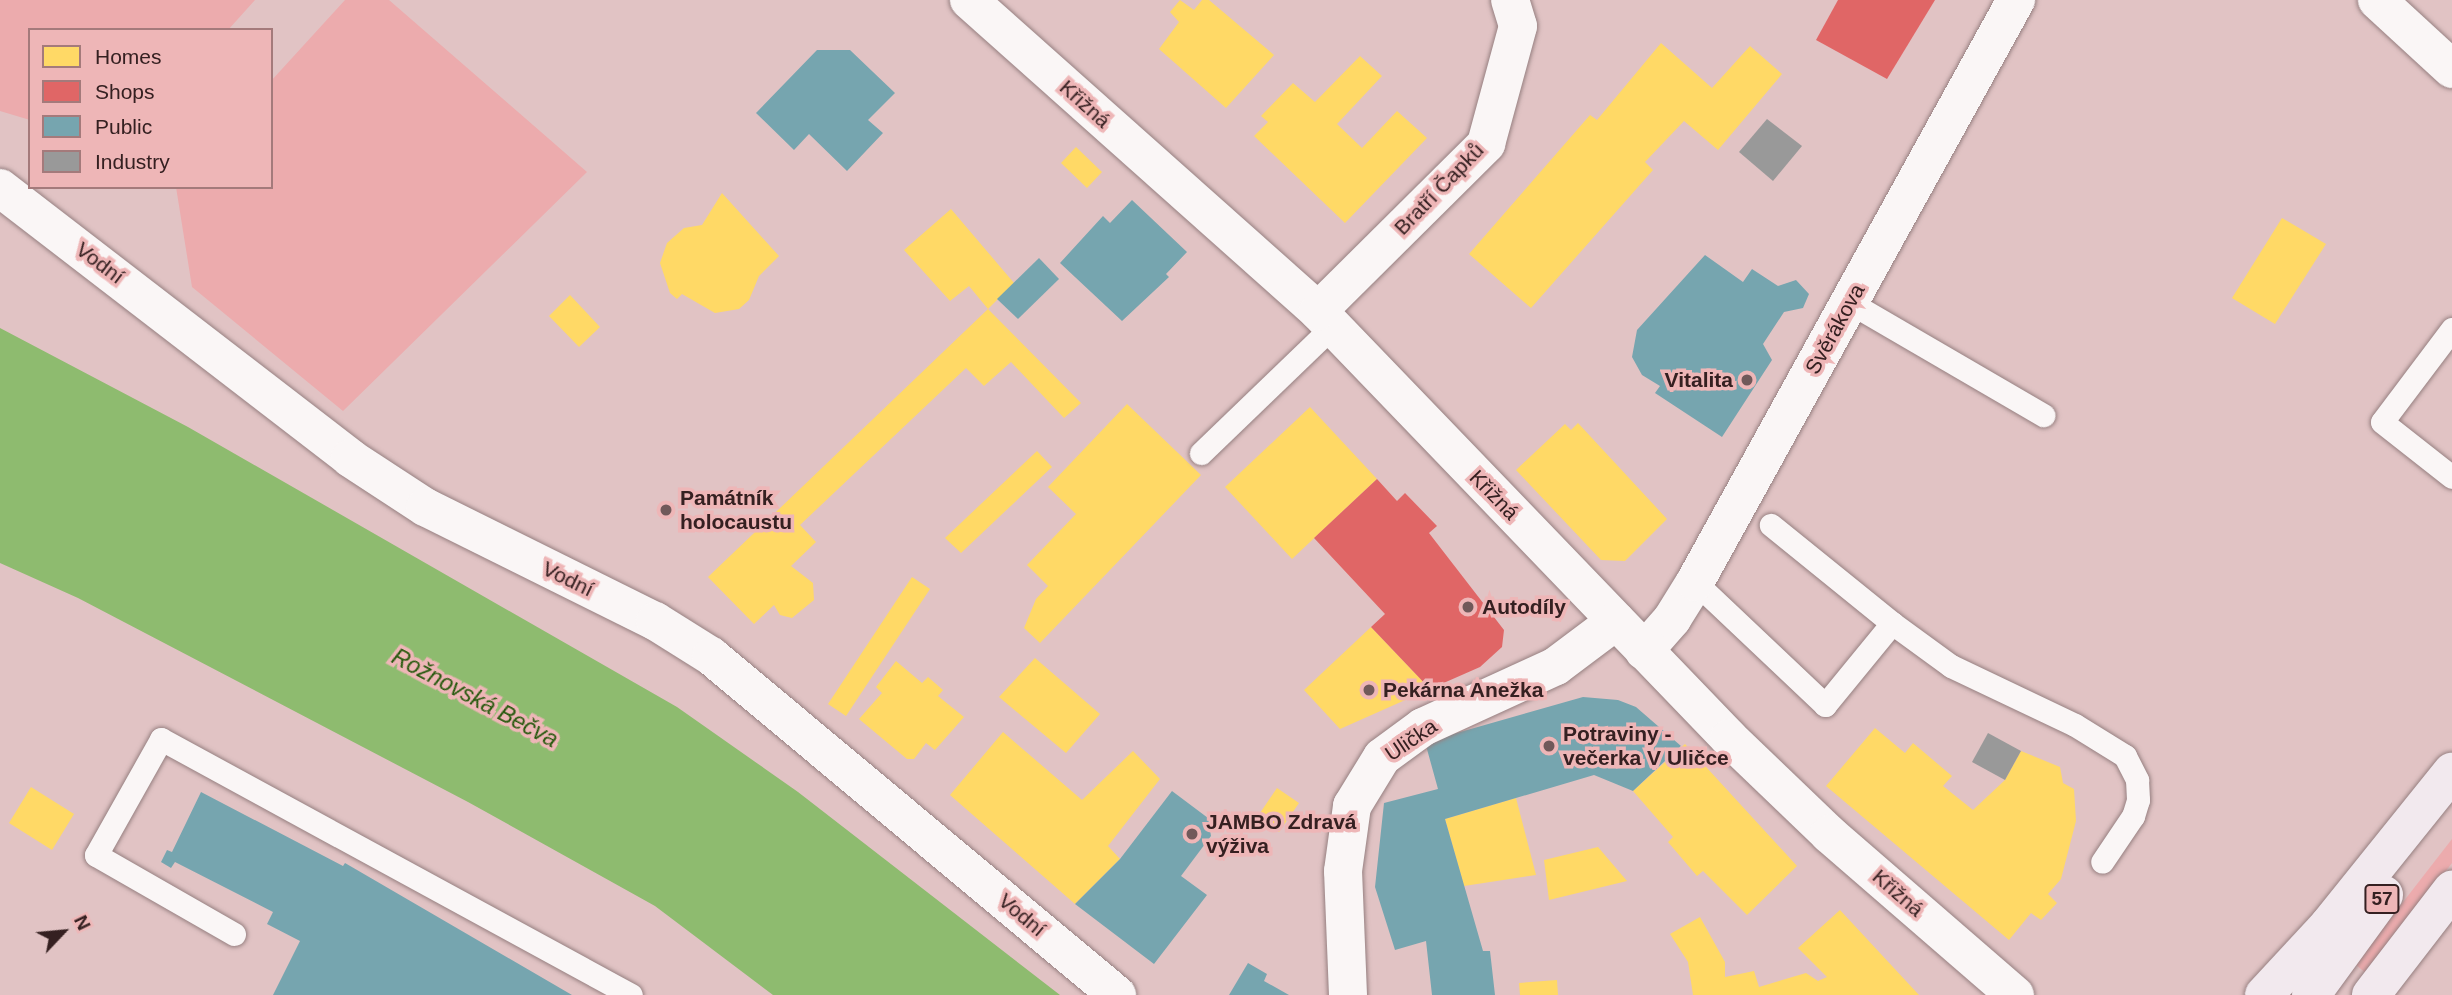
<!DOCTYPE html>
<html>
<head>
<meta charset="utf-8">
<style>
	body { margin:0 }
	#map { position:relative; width:2452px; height:995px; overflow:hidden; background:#e1c3c4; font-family:Arial,sans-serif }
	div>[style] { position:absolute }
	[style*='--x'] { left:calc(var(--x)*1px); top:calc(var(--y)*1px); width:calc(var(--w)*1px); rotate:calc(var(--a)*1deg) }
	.green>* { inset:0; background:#ecabad }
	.water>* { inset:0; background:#8ebb6f }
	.homes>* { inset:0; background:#ffd966 }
	.shops>* { inset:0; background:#e06666 }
	.public>* { inset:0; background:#76a5af }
	.industry>* { inset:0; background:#999 }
	.roads { filter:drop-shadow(0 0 2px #968081) drop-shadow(0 0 2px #968081) }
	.lane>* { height:23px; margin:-11.5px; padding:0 11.5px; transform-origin:11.5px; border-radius:11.5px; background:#faf6f6 }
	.street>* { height:38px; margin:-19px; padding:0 19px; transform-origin:19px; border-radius:19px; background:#faf6f6 }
	.primary>* { height:38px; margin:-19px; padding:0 19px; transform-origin:19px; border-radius:19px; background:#f2e9ee }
	.dots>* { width:19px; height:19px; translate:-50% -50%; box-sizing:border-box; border:4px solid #eeb6b7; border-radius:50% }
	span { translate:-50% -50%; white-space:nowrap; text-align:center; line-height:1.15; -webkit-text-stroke:7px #eeb6b7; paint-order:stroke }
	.shield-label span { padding:2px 5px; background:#eeb6b7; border:2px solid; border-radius:5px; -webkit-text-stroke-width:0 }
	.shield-label { font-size:19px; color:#352021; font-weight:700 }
	.street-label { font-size:21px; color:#352021 }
	.poi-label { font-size:21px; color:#352021; font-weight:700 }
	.right { translate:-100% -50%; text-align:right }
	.left { translate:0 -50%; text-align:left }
	.water-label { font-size:23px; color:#27590e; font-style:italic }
	.legend { position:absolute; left:28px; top:28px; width:245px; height:161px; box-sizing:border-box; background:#eeb6b7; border:2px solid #a47a7b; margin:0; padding:9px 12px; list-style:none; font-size:21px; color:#352021 }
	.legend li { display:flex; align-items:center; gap:14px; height:35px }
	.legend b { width:35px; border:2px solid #a47a7b }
	.north { position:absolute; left:28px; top:897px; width:70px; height:70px; -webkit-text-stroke:5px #eeb6b7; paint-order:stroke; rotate:64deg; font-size:19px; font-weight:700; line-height:28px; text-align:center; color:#352021 }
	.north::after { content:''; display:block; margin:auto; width:24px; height:32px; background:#352021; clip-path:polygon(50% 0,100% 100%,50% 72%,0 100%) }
</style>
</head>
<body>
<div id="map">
	<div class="green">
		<div style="clip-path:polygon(0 0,255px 0,228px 30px,30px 30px,30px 120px,0 111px)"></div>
		<div style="clip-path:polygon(345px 0,389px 0,587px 172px,343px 411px,192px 287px,176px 187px,271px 187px,271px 81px)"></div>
		<div style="clip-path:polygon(2452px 839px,2452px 863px,2367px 974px,2355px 964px)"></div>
	</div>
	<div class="water">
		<div style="clip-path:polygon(0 328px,188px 427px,677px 707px,798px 792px,1060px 995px,773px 995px,655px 906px,468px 802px,78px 598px,0 563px)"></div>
	</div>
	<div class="homes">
		<div style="clip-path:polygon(1180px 0,1194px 10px,1202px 0,1209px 0,1274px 55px,1226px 108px,1159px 49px,1179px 22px,1170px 12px)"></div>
		<div style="clip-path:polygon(1661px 43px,1712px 88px,1750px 46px,1782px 74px,1718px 150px,1684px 121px,1645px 162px,1653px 170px,1531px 308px,1469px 254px,1590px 115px,1597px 120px)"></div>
		<div style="clip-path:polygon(1360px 56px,1382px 76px,1337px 124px,1362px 148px,1397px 111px,1427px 138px,1345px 223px,1254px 136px,1268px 122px,1261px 116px,1293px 83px,1315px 102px)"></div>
		<div style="clip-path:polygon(1076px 147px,1102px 172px,1087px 188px,1061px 163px)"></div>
		<div style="clip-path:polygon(722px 193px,779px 256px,759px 276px,749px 300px,739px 309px,715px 313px,682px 294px,677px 299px,670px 293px,660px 263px,667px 243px,684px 228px,702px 225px)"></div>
		<div style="clip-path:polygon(951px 209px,1014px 283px,988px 309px,1081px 403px,1064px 418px,1011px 362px,984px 386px,966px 368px,800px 525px,816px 542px,791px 566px,813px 583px,814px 600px,792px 618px,780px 615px,774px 605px,754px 624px,708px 577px,988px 309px,969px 286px,950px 301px,904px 250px)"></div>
		<div style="clip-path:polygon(2282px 218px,2326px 244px,2275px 324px,2232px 298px)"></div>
		<div style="clip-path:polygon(570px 295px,600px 327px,579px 347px,549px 316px)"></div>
		<div style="clip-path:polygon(1127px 404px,1201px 475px,1040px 643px,1024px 628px,1036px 599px,1048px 586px,1027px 565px,1076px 514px,1048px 487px)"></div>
		<div style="clip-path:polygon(1310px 407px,1377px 479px,1292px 559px,1225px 487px)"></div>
		<div style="clip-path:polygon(1578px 423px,1667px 519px,1625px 561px,1601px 560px,1516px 470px,1565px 424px,1571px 430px)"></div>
		<div style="clip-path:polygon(1037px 451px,1052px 467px,961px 553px,945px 538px)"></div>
		<div style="clip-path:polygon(912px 577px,930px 589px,846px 716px,828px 704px)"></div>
		<div style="clip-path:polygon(1371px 627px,1430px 689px,1340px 729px,1304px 690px)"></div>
		<div style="clip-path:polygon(1035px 658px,1100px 714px,1066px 753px,999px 697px)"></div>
		<div style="clip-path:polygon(896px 661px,922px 683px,928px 677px,943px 690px,938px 696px,964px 717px,935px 750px,926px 743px,914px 759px,907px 759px,859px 719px,882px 693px,876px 687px)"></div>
		<div style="clip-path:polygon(1875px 728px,1905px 753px,1913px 743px,1952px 776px,1943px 786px,1973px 810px,2005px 780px,2021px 751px,2060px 767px,2063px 783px,2074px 789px,2076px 821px,2061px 879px,2048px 894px,2057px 903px,2041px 920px,2031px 913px,2009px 940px,1826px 786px)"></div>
		<div style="clip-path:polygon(1003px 732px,1082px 800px,1133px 751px,1160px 779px,1108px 846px,1120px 859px,1075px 904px,950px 795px)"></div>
		<div style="clip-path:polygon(1685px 744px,1797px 866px,1747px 915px,1703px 871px,1697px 876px,1668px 842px,1673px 837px,1633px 791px)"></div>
		<div style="clip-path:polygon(31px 787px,74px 814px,52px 850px,9px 823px)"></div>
		<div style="clip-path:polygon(1277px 788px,1299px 803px,1279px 832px,1258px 816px)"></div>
		<div style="clip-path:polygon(1516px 798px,1536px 875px,1464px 886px,1445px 819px)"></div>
		<div style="clip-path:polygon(1598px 847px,1627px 881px,1549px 900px,1544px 860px)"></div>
		<div style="clip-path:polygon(1840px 910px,1919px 995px,1693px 995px,1688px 962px,1670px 934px,1700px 917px,1725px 962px,1725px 977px,1754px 971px,1759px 987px,1806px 973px,1818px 981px,1827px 977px,1798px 948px)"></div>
		<div style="clip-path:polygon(1557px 980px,1558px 995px,1520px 995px,1519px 983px)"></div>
	</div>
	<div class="shops">
		<div style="clip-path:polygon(1838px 0,1935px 0,1887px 79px,1816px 40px)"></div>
		<div style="clip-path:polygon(1377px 479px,1397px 501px,1405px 493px,1437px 526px,1429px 533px,1504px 630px,1502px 647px,1480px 667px,1430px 689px,1371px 627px,1385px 614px,1314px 538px)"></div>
	</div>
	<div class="public">
		<div style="clip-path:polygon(817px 50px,850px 50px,895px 93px,868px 120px,883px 133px,847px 171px,809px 134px,794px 150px,756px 113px)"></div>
		<div style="clip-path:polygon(1132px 200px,1187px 252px,1166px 274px,1169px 277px,1122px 321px,1060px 263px,1103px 216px,1110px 223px)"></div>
		<div style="clip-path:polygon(1705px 255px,1743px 282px,1752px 269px,1778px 286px,1796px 280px,1809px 294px,1803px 308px,1784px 312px,1763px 344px,1772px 360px,1722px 437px,1655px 393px,1660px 386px,1642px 375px,1632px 357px,1637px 330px)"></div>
		<div style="clip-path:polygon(1039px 258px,1059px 279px,1018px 319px,997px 299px)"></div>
		<div style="clip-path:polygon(1583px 697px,1618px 700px,1636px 707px,1681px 746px,1633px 791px,1594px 775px,1445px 819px,1483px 951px,1490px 951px,1495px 995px,1432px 995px,1426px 941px,1395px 950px,1375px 887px,1384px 803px,1438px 789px,1425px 742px)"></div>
		<div style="clip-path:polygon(1172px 791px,1208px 818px,1211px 836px,1181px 876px,1207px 895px,1154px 964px,1075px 904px,1120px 859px)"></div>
		<div style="clip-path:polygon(201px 792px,343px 866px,345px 863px,572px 995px,273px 995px,300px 941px,267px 924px,273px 912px,175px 862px,171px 868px,161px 862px,167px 850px,172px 852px)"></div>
		<div style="clip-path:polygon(1248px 963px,1267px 974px,1264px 981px,1289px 995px,1229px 995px)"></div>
	</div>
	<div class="industry">
		<div style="clip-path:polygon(1767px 119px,1802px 146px,1773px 181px,1739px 152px)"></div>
		<div style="clip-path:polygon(1988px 733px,2021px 751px,2005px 780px,1972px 762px)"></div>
	</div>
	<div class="roads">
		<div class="lane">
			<div style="--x:1849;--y:302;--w:225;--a:30.2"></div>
			<div style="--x:2452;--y:329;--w:116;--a:127"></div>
			<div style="--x:2382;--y:422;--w:89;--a:38.2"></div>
			<div style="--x:1201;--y:453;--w:182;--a:-43.9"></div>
			<div style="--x:1695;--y:582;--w:179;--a:43.4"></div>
			<div style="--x:1825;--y:705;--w:106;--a:-50.7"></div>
			<div style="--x:1892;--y:623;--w:156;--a:-141"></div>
			<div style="--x:1892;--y:623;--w:73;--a:36.1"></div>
			<div style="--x:1951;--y:666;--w:137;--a:25.4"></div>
			<div style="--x:2075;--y:725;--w:59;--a:31.8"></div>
			<div style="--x:2125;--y:756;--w:27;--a:63"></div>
			<div style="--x:2137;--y:780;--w:20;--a:87"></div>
			<div style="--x:2138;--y:800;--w:17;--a:107"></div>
			<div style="--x:2133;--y:816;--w:55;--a:124"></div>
			<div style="--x:234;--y:934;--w:159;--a:-150.2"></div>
			<div style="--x:96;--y:855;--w:133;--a:-60.7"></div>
			<div style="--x:161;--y:739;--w:535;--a:28.58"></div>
		</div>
		<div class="street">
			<div style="--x:969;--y:0;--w:467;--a:41.7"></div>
			<div style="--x:1318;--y:311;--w:593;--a:46.09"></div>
			<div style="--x:1729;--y:738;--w:139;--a:43.8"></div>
			<div style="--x:1829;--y:834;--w:246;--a:40.9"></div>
			<div style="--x:2377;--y:0;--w:102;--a:42.6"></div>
			<div style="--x:0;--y:188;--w:442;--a:37.6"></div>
			<div style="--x:350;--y:458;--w:90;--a:33.2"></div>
			<div style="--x:425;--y:507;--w:257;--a:26.4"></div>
			<div style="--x:655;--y:621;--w:66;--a:32"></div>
			<div style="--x:711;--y:656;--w:529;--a:39.86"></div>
			<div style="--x:1318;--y:311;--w:237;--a:-44.8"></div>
			<div style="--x:1486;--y:144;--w:122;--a:-74.8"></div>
			<div style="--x:1518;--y:26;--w:27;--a:-107"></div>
			<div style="--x:1644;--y:651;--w:43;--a:-48.8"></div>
			<div style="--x:1672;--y:619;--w:44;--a:-58.1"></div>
			<div style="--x:1695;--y:582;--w:665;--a:-61.12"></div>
			<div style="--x:1348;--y:995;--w:124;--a:-92.3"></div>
			<div style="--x:1343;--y:871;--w:66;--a:-82.1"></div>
			<div style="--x:1352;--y:806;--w:57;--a:-58.5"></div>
			<div style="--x:1382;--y:757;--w:51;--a:-36.2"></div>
			<div style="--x:1423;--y:727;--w:146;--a:-24.6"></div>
			<div style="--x:1556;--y:666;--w:75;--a:-36.9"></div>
		</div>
		<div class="primary">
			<div style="--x:2264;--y:995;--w:94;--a:-47.2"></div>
			<div style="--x:2328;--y:926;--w:198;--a:-51.2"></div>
			<div style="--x:2311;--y:995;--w:124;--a:-53.9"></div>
			<div style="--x:2371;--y:995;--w:133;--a:-52.4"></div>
		</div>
	</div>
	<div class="dots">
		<div style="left:1747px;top:380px;background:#71595a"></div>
		<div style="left:666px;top:510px;background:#71595a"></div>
		<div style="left:1468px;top:607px;background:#71595a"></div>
		<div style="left:1369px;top:690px;background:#71595a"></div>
		<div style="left:1549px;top:746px;background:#71595a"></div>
		<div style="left:1192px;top:834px;background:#71595a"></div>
	</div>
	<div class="shield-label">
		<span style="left:2382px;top:899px">57</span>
	</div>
	<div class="street-label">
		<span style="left:1085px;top:104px;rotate:42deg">Křižná</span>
		<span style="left:1439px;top:189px;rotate:-46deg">Bratří Čapků</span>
		<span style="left:100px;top:263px;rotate:37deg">Vodní</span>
		<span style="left:1835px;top:329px;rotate:-61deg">Svěrákova</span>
		<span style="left:1494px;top:495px;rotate:46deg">Křižná</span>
		<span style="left:568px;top:579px;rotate:26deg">Vodní</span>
		<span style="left:1411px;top:740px;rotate:-34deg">Ulička</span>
		<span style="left:1898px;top:893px;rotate:41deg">Křižná</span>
		<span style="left:1022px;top:915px;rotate:40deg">Vodní</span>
	</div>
	<div class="poi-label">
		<span class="right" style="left:1733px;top:380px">Vitalita</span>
		<span class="left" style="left:680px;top:510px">Památník<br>holocaustu</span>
		<span class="left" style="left:1482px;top:607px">Autodíly</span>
		<span class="left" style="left:1383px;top:690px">Pekárna Anežka</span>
		<span class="left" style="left:1563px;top:746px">Potraviny -<br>večerka V Uličce</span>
		<span class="left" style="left:1206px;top:834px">JAMBO Zdravá<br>výživa</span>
	</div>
	<div class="water-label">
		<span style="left:475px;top:698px;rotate:28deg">Rožnovská Bečva</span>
	</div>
	<ul class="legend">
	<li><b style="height:19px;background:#ffd966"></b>Homes</li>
	<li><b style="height:19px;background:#e06666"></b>Shops</li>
	<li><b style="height:19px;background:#76a5af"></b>Public</li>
	<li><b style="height:19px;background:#999"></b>Industry</li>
	</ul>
	<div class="north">N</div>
</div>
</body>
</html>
